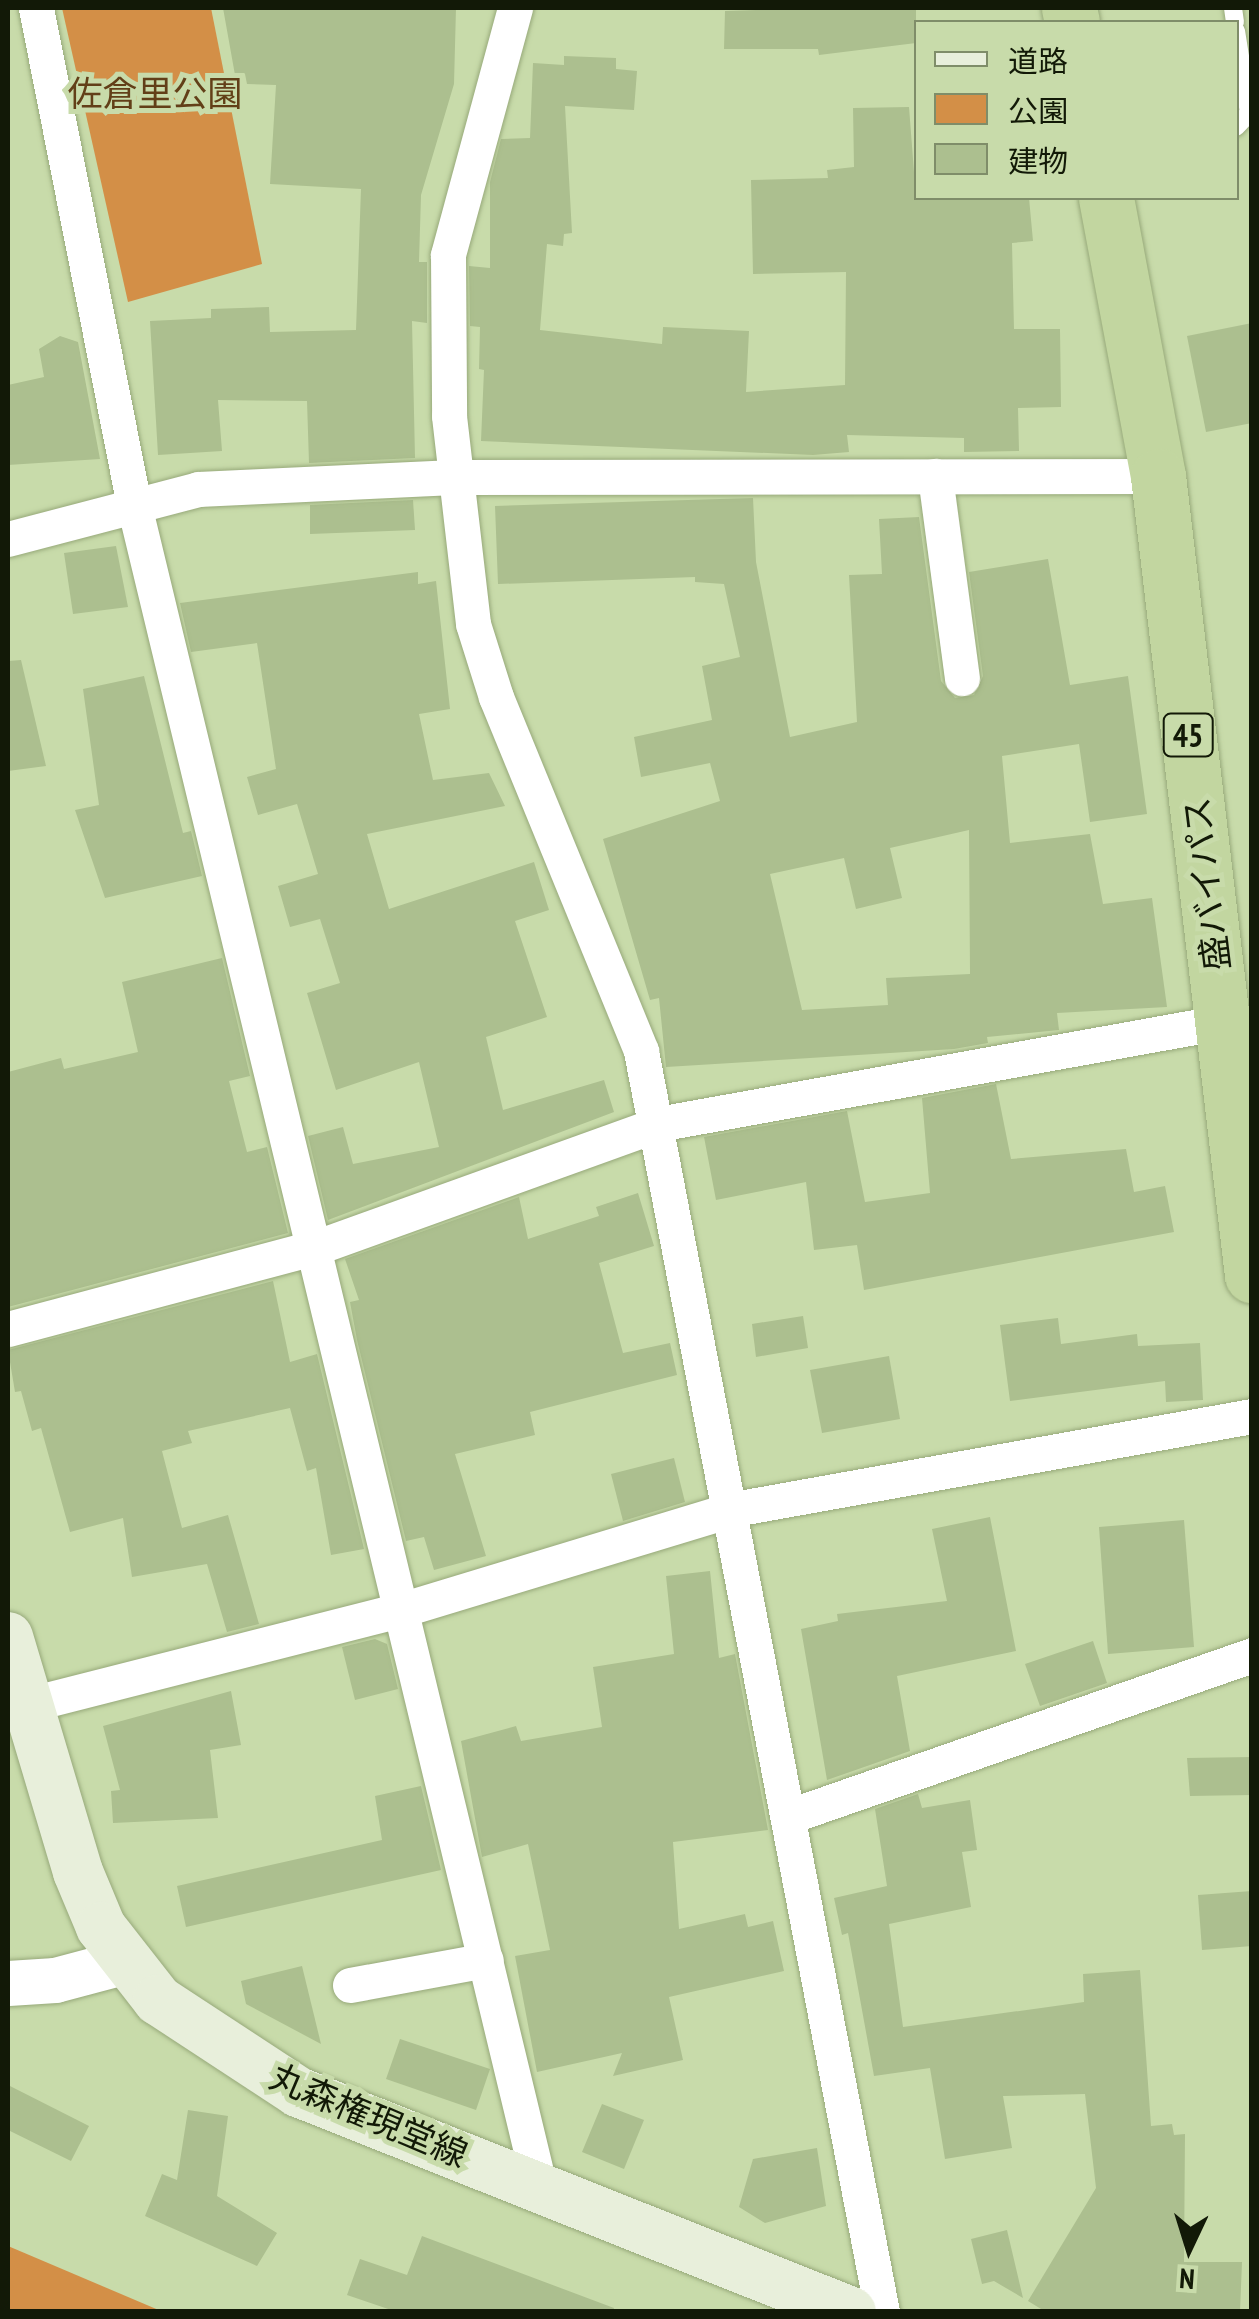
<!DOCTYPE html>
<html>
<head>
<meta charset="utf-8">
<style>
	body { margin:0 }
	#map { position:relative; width:1259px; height:2319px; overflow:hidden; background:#c8dbaa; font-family:"PT Sans Narrow","Noto Sans JP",sans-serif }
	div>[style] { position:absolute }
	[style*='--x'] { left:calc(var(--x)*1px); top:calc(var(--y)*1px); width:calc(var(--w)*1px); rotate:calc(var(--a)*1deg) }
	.green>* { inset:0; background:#d38f47 }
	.building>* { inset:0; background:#acbf8f }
	.roads { filter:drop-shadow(0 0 2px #97a97a) drop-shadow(0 0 2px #97a97a) }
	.service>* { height:18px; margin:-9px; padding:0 9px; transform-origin:9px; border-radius:9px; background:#fff }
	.minor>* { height:35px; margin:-17.5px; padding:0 17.5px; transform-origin:17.5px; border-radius:17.5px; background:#fff }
	.tertiary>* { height:45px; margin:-22.5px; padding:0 22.5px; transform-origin:22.5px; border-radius:22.5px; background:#fff }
	.secondary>* { height:50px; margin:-25px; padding:0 25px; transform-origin:25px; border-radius:25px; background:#e8efdb }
	.trunk>* { height:55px; margin:-27.5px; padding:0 27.5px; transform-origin:27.5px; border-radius:27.5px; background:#c2d6a0 }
	span { translate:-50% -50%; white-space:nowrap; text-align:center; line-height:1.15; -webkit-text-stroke:10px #c8dbaa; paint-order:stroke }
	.shield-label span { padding:2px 8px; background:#c8dbaa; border:2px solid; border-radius:8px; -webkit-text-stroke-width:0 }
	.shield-label { font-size:32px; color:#121907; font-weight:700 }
	.park-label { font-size:35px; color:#623f18 }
	.street-label { font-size:35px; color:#121907 }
	.frame { position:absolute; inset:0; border:10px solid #121907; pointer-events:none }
	.legend { position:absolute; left:914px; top:20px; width:325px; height:180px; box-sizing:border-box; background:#c8dbaa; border:2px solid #7f8d69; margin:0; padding:12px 18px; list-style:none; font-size:30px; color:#121907 }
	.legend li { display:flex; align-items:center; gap:20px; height:50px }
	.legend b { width:50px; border:2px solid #7f8d69 }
	.north { position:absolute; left:1139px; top:2199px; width:100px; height:100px; -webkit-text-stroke:8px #c8dbaa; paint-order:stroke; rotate:184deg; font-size:28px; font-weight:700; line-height:40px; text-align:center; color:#121907 }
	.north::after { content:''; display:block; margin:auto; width:35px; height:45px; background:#121907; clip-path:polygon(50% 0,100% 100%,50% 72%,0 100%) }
</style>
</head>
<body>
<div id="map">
	<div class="green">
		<div style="clip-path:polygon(62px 8px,211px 8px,262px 264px,128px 302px)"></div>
		<div style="clip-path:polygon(8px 2246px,161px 2311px,8px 2311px)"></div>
	</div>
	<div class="building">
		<div style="clip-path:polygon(223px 8px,456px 8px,454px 84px,421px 195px,419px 262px,427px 262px,427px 323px,412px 321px,415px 458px,309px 463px,307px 401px,218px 400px,222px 451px,158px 455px,150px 321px,211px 318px,211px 309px,269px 307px,270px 332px,356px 330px,361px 189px,270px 184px,276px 85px,247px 84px,245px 74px,235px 75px)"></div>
		<div style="clip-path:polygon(813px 8px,916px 8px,916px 43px,819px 55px,818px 49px,724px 49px,725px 11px)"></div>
		<div style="clip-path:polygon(564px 56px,616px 58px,616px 69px,637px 71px,634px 110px,565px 106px,572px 233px,564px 234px,563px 246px,547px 244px,540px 330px,662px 344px,663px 327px,749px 331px,746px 392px,845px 385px,846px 272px,753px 274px,751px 180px,828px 178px,827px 170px,854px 167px,853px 108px,909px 107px,916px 198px,1029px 198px,1033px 241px,1012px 243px,1014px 329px,1060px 329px,1061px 407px,1018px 408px,1019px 451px,964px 452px,964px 438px,847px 435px,849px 452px,813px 455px,481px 441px,484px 370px,479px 369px,480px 327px,470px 326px,469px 266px,490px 268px,490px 182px,501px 139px,530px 138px,533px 63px,564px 65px)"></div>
		<div style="clip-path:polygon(1252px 323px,1252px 423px,1206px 432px,1187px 336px)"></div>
		<div style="clip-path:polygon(60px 336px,78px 342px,100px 459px,8px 465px,8px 385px,44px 377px,39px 349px)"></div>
		<div style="clip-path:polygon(evenodd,753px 498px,756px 562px,790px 737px,857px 722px,849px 575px,882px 574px,879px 519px,919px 517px,941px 681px,955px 698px,974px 695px,983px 676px,969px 572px,1048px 559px,1070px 685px,1128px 676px,1147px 814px,1090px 822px,1079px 744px,1002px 756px,1010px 843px,1090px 834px,1103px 904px,1152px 898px,1167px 1007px,1057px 1013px,1059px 1030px,987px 1037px,988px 1043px,954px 1049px,666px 1067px,659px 998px,650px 1000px,603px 839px,720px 801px,710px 763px,641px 777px,634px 737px,712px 720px,702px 666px,740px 657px,724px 584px,695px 582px,695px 577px,498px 584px,495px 506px,753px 498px,969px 830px,970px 974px,886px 978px,888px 1005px,802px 1010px,770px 874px,844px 858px,856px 909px,902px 898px,890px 848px,969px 830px)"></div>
		<div style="clip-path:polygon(413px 500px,415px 530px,310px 534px,310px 505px)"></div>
		<div style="clip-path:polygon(116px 546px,128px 607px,73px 614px,64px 553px)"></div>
		<div style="clip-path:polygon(418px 572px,418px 584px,436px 581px,450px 709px,419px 714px,433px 780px,489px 773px,505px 806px,367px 834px,389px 909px,534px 862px,549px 910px,515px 921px,547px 1017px,486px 1037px,503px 1110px,604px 1080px,614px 1112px,328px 1220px,308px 1136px,343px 1127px,353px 1164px,439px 1147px,419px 1062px,336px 1090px,307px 993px,340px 983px,320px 919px,290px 927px,278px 886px,318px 874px,297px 804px,258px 815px,247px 777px,276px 769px,257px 643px,191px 652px,180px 603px)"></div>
		<div style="clip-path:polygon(21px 660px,46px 766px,8px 771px,8px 661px)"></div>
		<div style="clip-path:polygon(144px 676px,183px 833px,191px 831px,202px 876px,105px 898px,75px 810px,99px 805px,83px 689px)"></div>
		<div style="clip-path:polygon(222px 958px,250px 1076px,229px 1081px,247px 1152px,267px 1147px,288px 1233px,8px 1307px,8px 1072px,61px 1058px,64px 1069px,138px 1052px,122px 982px)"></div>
		<div style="clip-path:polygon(996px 1084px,1011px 1159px,1126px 1149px,1134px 1192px,1165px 1186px,1174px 1232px,864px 1290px,857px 1245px,814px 1250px,806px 1182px,716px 1200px,704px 1137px,847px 1111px,865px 1202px,930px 1193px,922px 1098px)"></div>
		<div style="clip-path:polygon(638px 1193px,654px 1246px,599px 1263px,623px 1353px,670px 1343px,677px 1375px,530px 1412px,535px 1435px,455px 1454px,486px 1556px,434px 1570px,424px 1537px,406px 1541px,357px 1340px,350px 1302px,359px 1300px,345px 1259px,519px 1197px,528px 1239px,599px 1216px,596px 1207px)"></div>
		<div style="clip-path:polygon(273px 1281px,290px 1362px,317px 1354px,364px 1549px,331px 1555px,316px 1468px,307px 1471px,290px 1408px,188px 1431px,192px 1443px,162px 1451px,182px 1528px,228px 1515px,259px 1624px,227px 1632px,207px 1564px,132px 1577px,123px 1518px,70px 1532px,41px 1428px,32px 1431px,21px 1391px,15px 1392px,8px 1350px)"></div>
		<div style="clip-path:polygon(803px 1316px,808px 1348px,756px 1357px,752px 1324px)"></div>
		<div style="clip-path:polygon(1058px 1318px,1061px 1344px,1137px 1334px,1138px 1346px,1200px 1343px,1203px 1400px,1166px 1402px,1165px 1381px,1010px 1401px,1000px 1325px)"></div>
		<div style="clip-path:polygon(889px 1356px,900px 1419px,822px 1433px,810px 1370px)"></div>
		<div style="clip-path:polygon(674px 1458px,685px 1502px,623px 1521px,611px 1474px)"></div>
		<div style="clip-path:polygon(990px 1517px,1016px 1651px,897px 1676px,910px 1751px,827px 1780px,801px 1629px,838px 1621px,837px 1614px,947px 1601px,932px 1529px)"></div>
		<div style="clip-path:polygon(1184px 1520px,1194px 1647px,1108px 1654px,1099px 1527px)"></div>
		<div style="clip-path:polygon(710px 1571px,719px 1658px,735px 1654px,768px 1830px,673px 1842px,679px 1929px,745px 1914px,748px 1927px,773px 1921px,784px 1971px,669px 1997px,683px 2060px,613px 2076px,622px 2053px,537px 2072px,515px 1956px,550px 1950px,528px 1844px,482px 1857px,461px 1741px,516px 1726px,521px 1741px,602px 1727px,593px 1667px,674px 1654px,666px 1576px)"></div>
		<div style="clip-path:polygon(375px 1639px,387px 1644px,398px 1689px,355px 1700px,342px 1647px)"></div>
		<div style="clip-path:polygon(1093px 1641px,1107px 1683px,1040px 1706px,1025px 1664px)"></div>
		<div style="clip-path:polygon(231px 1691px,241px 1745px,210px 1750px,218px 1818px,113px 1823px,111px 1791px,120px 1790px,103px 1726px)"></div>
		<div style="clip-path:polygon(1252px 1757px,1252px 1795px,1190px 1796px,1187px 1758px)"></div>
		<div style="clip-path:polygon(421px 1786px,441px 1870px,186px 1927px,177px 1886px,382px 1840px,375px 1796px)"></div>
		<div style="clip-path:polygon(918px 1794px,922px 1808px,970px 1800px,977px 1850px,962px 1852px,971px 1907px,889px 1924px,903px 2027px,1084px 2002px,1083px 1974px,1140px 1970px,1151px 2126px,1172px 2124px,1174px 2135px,1185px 2134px,1184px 2262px,1242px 2262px,1240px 2312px,1046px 2312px,1028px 2301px,1096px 2188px,1085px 2094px,1003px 2096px,1012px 2148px,945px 2159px,930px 2068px,874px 2076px,848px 1933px,842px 1935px,834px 1898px,887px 1886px,875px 1809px)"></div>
		<div style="clip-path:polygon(1252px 1891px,1252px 1946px,1202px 1950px,1198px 1895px)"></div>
		<div style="clip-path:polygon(302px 1966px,321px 2044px,246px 2004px,241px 1981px)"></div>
		<div style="clip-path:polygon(400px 2039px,490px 2069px,476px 2110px,386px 2079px)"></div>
		<div style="clip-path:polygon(8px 2085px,89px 2126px,71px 2161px,8px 2130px)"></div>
		<div style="clip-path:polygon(602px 2104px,644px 2120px,624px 2169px,582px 2152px)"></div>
		<div style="clip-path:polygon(188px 2110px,228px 2116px,217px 2196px,277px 2233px,257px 2266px,145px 2216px,162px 2174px,177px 2180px)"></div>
		<div style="clip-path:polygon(817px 2148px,826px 2206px,765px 2223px,739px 2207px,753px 2159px)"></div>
		<div style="clip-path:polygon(1007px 2230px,1023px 2298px,994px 2281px,982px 2284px,971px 2239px)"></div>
		<div style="clip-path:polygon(422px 2236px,614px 2308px,613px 2312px,397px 2312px,347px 2295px,360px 2259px,407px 2275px)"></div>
	</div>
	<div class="roads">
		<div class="service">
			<div style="--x:1233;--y:8;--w:14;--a:82"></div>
			<div style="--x:1236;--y:31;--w:83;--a:81"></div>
			<div style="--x:1249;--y:113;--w:19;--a:133"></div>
		</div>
		<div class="minor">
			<div style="--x:36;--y:8;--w:507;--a:78.85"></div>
			<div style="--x:134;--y:505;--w:1727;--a:76.44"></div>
			<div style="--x:515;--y:8;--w:256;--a:105.2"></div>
			<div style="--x:448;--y:255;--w:161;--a:89.6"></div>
			<div style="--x:449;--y:416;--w:209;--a:83.4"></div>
			<div style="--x:473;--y:624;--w:77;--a:72.5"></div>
			<div style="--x:496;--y:697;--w:383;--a:67.7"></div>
			<div style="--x:641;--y:1051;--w:1284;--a:79.18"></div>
			<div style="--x:935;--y:476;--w:204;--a:82.4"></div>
			<div style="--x:8;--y:539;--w:196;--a:-14.7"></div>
			<div style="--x:198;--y:489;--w:256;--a:-2.7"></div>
			<div style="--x:454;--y:477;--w:704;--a:-0.08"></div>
			<div style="--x:8;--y:1329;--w:320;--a:-14.9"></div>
			<div style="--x:317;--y:1247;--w:363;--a:-19.8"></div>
			<div style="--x:658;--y:1124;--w:573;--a:-10.25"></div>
			<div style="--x:27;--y:1705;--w:386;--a:-14.3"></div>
			<div style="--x:401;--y:1610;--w:348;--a:-16.9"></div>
			<div style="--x:734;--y:1509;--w:526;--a:-10.18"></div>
			<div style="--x:790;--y:1816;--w:489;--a:-19.2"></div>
			<div style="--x:350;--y:1985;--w:138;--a:-10.4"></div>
		</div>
		<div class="tertiary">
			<div style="--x:8;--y:1983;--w:47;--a:-3.7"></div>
			<div style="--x:55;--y:1980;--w:70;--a:-14.8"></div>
		</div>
		<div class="secondary">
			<div style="--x:8;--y:1637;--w:245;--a:73.4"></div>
			<div style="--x:78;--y:1872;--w:60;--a:67.3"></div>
			<div style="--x:101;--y:1927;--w:93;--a:52"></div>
			<div style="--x:158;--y:2000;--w:168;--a:33.3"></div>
			<div style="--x:298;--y:2092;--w:595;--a:21.69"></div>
		</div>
		<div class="trunk">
			<div style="--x:1069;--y:8;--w:14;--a:78"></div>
			<div style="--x:1106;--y:198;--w:283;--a:79.4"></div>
			<div style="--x:1158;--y:476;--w:805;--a:83.29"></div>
		</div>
	</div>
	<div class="shield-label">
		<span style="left:1188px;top:735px">45</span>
	</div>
	<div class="park-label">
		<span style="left:155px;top:93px">佐倉里公園</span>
	</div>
	<div class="street-label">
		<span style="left:1206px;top:884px;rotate:-97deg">盛バイパス</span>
		<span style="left:369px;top:2115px;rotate:23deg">丸森権現堂線</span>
	</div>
	<div class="frame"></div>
	<ul class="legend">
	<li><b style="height:12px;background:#e8efdb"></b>道路</li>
	<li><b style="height:28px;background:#d38f47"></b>公園</li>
	<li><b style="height:28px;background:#acbf8f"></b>建物</li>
	</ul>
	<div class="north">N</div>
</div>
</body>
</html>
